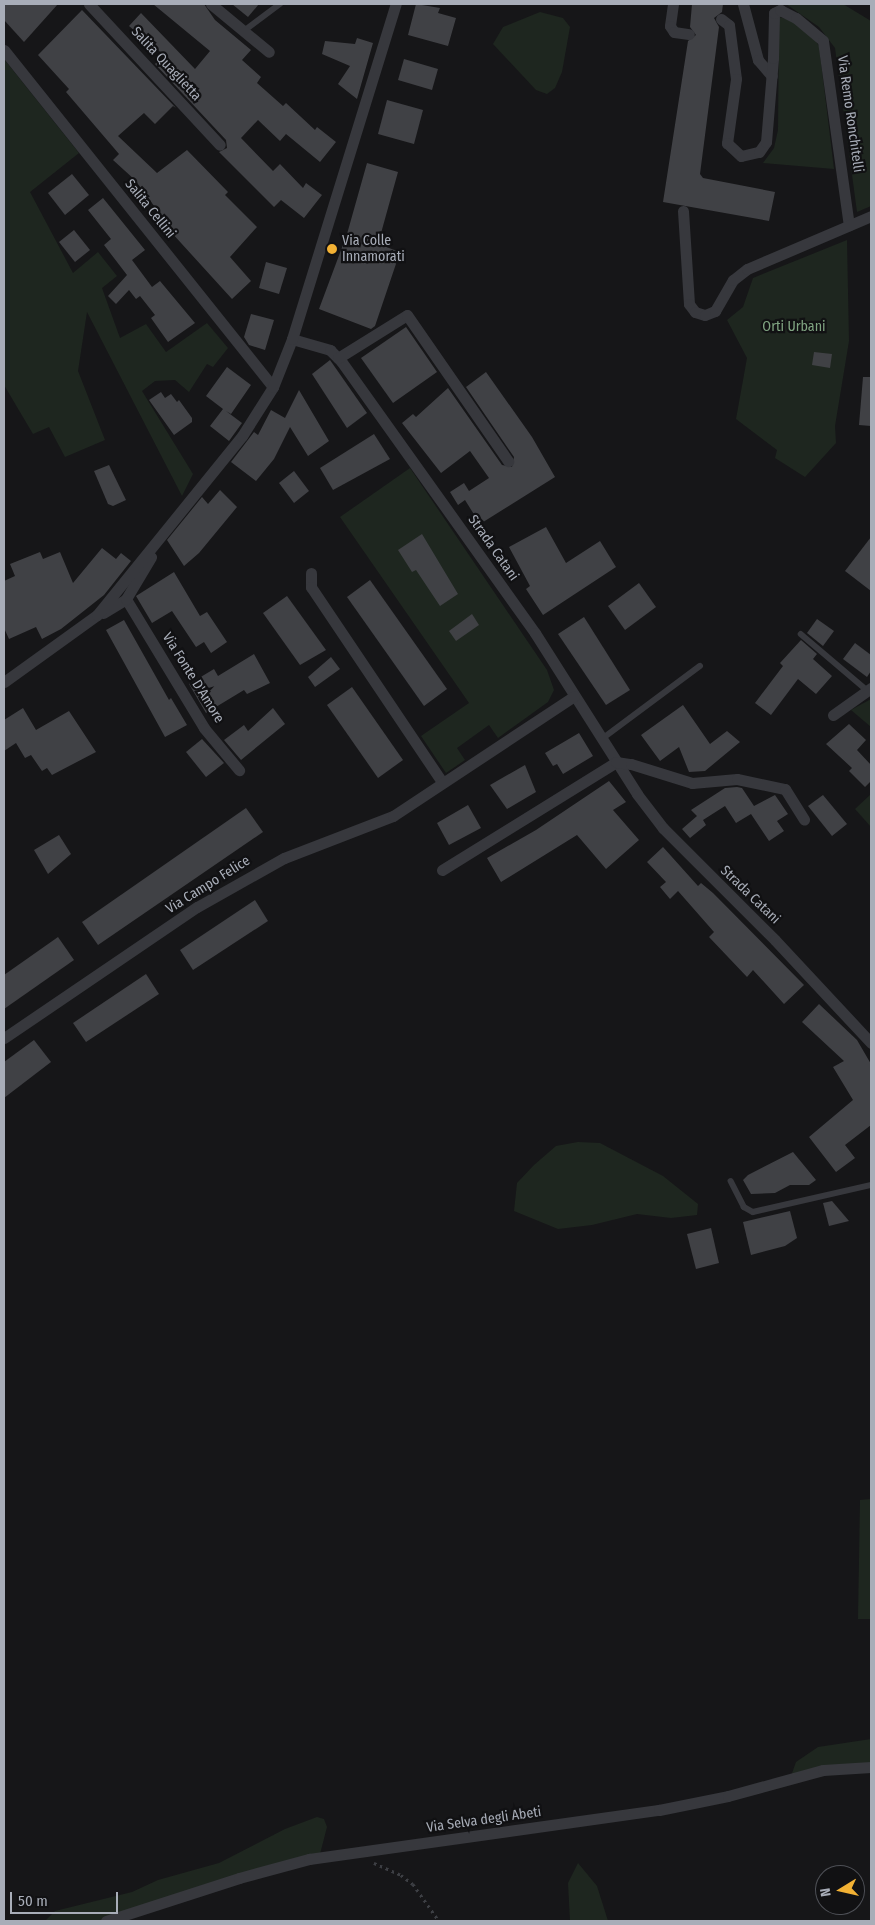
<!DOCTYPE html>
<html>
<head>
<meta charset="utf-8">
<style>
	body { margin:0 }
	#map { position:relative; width:875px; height:1925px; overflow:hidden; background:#161618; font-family:"Fira Sans Condensed",sans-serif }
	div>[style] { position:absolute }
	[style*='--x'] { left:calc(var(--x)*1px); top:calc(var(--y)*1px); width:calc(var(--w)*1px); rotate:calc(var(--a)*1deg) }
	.green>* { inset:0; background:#1e261f }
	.building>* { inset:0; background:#404145 }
	.path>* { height:2.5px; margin-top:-1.25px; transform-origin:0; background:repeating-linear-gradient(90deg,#3d3f44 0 2.5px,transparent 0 6.5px) }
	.service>* { height:5.5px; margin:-2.75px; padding:0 2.75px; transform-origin:2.75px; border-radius:2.75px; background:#37383d }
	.minor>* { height:11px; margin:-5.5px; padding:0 5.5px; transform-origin:5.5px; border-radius:5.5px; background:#37383d }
	.dots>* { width:14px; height:14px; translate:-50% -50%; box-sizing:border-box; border:2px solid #111113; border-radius:50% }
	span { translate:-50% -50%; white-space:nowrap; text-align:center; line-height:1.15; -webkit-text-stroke:4.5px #111113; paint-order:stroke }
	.street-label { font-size:14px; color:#a8adb8 }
	.poi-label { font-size:14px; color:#a8adb8 }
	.left { translate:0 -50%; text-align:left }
	.park-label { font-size:14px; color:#7fa381 }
	.frame { position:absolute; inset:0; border:5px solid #a8adb8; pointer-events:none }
	.north { position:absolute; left:815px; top:1865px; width:50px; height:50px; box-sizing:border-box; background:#111113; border:1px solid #4d4f55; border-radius:50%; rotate:261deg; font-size:14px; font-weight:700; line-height:20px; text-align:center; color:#a8adb8 }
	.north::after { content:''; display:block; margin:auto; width:18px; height:22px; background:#f2b134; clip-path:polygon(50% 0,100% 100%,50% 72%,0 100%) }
	.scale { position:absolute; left:10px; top:1892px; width:108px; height:22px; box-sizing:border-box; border:2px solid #a8adb8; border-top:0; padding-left:6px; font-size:15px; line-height:18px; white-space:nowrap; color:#a8adb8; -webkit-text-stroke:4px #111113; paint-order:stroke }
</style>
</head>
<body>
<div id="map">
	<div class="green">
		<div style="clip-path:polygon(786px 4px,843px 4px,871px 21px,871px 206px,857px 212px,835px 48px,819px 27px)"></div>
		<div style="clip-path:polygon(540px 12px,563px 18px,570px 27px,562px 72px,555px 88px,547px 94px,536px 90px,493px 44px,503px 27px)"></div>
		<div style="clip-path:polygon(779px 17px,790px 20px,810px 33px,819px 46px,834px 169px,763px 163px,774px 148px,778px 130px)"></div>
		<div style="clip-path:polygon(4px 59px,79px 153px,30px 192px,73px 273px,98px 252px,117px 276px,102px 288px,120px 338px,146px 324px,166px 352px,207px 323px,228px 348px,213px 367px,207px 364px,189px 392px,175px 380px,155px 381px,142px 391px,193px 474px,182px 496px,87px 312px,78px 371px,105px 440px,65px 457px,49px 427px,33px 434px,4px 385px)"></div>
		<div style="clip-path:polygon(847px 240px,849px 341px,835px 426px,836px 443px,805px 477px,775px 458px,777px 450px,736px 419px,747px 358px,727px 320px,743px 307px,753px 278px)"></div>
		<div style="clip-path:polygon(410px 468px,547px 670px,554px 690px,548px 702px,498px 738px,489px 725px,457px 748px,465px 760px,446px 773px,421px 736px,469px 703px,340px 517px)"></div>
		<div style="clip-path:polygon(871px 699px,871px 727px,851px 710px)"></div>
		<div style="clip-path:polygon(871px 794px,871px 827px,855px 809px)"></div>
		<div style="clip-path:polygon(578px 1142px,600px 1143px,663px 1176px,698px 1204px,697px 1215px,671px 1218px,637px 1214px,592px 1225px,558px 1229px,514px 1211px,517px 1183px,534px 1165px,556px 1146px)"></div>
		<div style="clip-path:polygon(871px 1499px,871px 1619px,858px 1619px,860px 1500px)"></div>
		<div style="clip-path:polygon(871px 1739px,871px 1766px,791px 1776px,796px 1762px,818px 1747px)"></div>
		<div style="clip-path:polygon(317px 1817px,324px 1819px,327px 1827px,320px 1854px,102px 1921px,45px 1921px,55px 1911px,132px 1892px,158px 1880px,219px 1863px,285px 1829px)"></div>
		<div style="clip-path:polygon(578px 1863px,597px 1886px,608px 1921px,570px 1921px,568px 1883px)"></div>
	</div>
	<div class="building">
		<div style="clip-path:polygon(4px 4px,58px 4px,24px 42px,4px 20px)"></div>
		<div style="clip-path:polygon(153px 4px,204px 4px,215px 20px,251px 50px,242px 60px,261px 77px,257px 83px,283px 106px,286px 103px,315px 130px,317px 127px,336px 142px,320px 162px,286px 134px,280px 141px,258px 120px,241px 138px,273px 171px,280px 164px,303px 188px,306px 183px,322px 195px,304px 218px,281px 200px,274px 207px,219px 152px,227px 148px,226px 140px,155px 64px,164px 55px,129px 26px,141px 13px,195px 69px,210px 51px)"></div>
		<div style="clip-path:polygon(232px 4px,259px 4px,248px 17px)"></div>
		<div style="clip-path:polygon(416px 4px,440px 8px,438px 13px,456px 18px,448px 46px,408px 35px)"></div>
		<div style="clip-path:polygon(692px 4px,723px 4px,722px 12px,714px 18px,719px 27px,700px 174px,703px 178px,775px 192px,769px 221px,663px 202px,688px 41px,696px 35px,690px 27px)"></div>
		<div style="clip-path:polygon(82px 10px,176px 108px,173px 106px,155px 124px,144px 113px,118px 136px,157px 173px,187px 150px,228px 192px,225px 195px,257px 227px,230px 257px,251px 281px,232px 299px,161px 221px,163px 218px,135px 180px,113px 160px,119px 154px,66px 92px,69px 89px,38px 55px)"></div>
		<div style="clip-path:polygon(357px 38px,373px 43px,357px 99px,338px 84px,350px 66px,322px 54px,325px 41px,355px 44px)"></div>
		<div style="clip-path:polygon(404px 59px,438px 69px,432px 90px,398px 80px)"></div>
		<div style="clip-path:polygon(387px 100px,423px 110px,414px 144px,378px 134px)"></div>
		<div style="clip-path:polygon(367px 163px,398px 172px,378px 244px,400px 252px,375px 326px,371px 329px,319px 309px,347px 234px)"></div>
		<div style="clip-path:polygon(72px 174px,89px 195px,65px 215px,48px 193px)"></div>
		<div style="clip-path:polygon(103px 198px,145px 250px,132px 260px,152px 287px,160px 281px,195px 323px,168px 342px,151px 318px,155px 315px,140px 296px,136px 299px,129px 290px,116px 304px,108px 296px,127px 275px,104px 245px,111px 239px,88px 210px)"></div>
		<div style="clip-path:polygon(74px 230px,90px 250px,75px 262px,59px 242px)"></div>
		<div style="clip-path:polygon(266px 262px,287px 268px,279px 294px,259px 288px)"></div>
		<div style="clip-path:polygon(251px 314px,274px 320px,265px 350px,249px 345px,244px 337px)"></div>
		<div style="clip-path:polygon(406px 327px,437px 372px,393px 403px,361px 358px)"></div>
		<div style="clip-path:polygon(814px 352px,832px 354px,830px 368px,812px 365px)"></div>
		<div style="clip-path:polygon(330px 360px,367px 413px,347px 428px,312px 374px)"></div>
		<div style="clip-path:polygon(227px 367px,251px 385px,231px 414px,226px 411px,242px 423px,229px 441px,210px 426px,223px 409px,206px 396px)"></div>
		<div style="clip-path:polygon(486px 372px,532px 437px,555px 477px,480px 524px,465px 500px,458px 505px,450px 492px,464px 483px,469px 491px,489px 478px,470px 451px,441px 473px,402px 423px,413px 414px,416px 417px,448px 388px,502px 465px,512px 467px,514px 457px,466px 387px)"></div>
		<div style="clip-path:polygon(863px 377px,871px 377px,871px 426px,859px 425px)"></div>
		<div style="clip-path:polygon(299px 390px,329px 441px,308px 456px,290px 427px,274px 459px,256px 481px,231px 462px,254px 432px,258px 435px,271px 410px,285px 418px)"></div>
		<div style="clip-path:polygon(161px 392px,165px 398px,171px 394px,177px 402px,179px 400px,192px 418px,192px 422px,174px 435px,149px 400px)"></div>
		<div style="clip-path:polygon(374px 434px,390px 459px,333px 490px,320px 468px)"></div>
		<div style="clip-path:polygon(109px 465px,126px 500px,113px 506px,108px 504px,94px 471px)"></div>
		<div style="clip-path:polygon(294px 471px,309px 491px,294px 503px,279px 483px)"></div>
		<div style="clip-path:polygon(220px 490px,237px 507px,199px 553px,184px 566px,167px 540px,202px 497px,208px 504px)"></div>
		<div style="clip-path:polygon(546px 527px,566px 563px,600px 541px,616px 567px,543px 615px,526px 589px,530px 586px,509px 547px)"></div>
		<div style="clip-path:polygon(422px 534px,458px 594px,440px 606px,416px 570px,412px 572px,398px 550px)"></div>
		<div style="clip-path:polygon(871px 537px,871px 591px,845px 571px)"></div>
		<div style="clip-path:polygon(102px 548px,116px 559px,121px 553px,131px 561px,104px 595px,61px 629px,42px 639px,36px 627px,9px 639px,4px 628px,4px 581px,15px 576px,10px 564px,40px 552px,43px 559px,60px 552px,73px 583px)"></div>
		<div style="clip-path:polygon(174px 572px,200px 616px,207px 612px,227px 642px,211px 653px,204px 642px,196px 647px,172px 611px,152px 623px,136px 596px)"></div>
		<div style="clip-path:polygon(370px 580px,447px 689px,424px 706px,347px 597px)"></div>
		<div style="clip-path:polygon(639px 583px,656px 607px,625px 630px,608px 606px)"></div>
		<div style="clip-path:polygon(287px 596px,326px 650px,300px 665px,263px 613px)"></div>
		<div style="clip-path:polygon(472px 614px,479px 625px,456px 641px,449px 631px)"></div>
		<div style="clip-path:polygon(584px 617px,630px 690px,606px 705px,558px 634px)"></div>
		<div style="clip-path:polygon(817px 619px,834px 631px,823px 646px,807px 633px)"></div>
		<div style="clip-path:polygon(124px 620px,169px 700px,171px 698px,187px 725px,165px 737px,106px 630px)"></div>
		<div style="clip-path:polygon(801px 640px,817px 654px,813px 659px,832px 676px,816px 694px,798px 679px,771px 715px,755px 703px,783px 666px,780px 663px)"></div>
		<div style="clip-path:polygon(855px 643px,871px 655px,871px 671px,867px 677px,843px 659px)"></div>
		<div style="clip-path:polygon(254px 654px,270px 683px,247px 694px,244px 690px,206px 713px,189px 684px,214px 669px,218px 676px)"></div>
		<div style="clip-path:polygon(331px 657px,340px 669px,315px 687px,308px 677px)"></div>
		<div style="clip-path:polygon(352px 687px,403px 760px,378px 778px,327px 705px)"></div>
		<div style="clip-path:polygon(683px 705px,710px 744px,727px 731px,740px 742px,705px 771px,689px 772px,679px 747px,660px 761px,641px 735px)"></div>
		<div style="clip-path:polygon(23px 708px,36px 730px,69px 711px,96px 752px,52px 775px,47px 768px,42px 771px,31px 755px,25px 758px,16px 743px,4px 751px,4px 720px)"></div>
		<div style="clip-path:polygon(273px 708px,285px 724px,241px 760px,224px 740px,244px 725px,248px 731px)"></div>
		<div style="clip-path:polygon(849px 724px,866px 740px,857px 750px,871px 765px,871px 781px,865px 787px,849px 771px,852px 768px,826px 744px)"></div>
		<div style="clip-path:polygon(579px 733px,593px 756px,563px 774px,557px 764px,553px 766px,545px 753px)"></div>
		<div style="clip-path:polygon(202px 739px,224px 763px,206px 777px,186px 752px)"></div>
		<div style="clip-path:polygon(525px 765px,536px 792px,507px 809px,490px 785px)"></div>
		<div style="clip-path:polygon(609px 781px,626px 802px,613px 810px,639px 840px,606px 869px,577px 835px,501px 882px,487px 858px,536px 830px)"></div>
		<div style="clip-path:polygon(737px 787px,742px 788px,754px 806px,775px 795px,788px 814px,777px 821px,784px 831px,769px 841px,751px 814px,736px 823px,725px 806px,703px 820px,706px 825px,690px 838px,682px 829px,697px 816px,691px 810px,725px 788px)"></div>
		<div style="clip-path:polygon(823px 795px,847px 824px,832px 836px,808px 806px)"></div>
		<div style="clip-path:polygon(468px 805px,481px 828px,449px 845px,437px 823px)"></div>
		<div style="clip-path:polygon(246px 808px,263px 832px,98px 945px,82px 922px)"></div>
		<div style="clip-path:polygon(59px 835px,71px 854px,48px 874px,34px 850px)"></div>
		<div style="clip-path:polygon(663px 847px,698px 886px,701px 883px,713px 893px,804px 985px,784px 1004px,753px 970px,747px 977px,709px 937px,714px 932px,678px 891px,670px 899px,660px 887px,666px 882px,647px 862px)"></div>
		<div style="clip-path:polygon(255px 900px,268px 921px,193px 970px,180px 950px)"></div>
		<div style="clip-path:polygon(58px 937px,74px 960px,4px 1009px,4px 975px)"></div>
		<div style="clip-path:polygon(146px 974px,159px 994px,86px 1042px,73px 1023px)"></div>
		<div style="clip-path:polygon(819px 1004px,857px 1040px,871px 1064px,871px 1125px,845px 1145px,855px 1158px,836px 1172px,809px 1137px,853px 1100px,833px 1067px,844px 1061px,802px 1022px)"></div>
		<div style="clip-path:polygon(34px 1040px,51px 1062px,4px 1098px,4px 1062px)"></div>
		<div style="clip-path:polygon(793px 1152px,816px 1180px,809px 1185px,790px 1185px,775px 1193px,751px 1194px,743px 1180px,748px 1175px)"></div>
		<div style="clip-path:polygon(832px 1201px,849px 1221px,829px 1226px,823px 1203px)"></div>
		<div style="clip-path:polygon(790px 1211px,797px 1238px,785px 1246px,751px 1255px,743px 1222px)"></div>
		<div style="clip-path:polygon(711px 1228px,719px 1263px,696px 1269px,687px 1234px)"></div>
	</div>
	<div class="path">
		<div style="--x:374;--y:1863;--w:30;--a:24"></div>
		<div style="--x:401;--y:1875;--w:15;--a:37"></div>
		<div style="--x:413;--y:1884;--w:45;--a:54.9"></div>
	</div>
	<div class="service">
		<div style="--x:244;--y:31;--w:45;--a:-36.9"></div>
		<div style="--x:801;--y:634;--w:88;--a:40.4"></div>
		<div style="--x:602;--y:739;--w:122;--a:-36.7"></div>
		<div style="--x:731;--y:1181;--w:29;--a:63"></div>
		<div style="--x:744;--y:1207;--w:10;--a:29"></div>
		<div style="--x:753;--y:1212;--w:121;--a:-12.9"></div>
	</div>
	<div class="minor">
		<div style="--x:89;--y:4;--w:192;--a:47.1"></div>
		<div style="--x:211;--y:4;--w:75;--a:39.6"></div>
		<div style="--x:673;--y:4;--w:22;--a:98"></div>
		<div style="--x:670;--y:26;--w:7;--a:56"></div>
		<div style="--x:674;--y:32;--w:15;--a:8"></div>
		<div style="--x:743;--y:4;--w:58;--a:75"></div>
		<div style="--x:758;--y:60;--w:21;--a:49"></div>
		<div style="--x:721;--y:19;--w:10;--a:37"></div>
		<div style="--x:729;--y:25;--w:54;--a:82.6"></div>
		<div style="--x:736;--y:79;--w:65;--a:98"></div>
		<div style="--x:727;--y:143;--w:19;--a:43"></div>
		<div style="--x:741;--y:156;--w:18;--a:-13"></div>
		<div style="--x:759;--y:152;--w:12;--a:-55"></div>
		<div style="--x:766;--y:142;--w:84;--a:-85.2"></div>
		<div style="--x:773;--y:58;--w:45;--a:-88.7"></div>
		<div style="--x:774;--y:13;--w:7;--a:-27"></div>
		<div style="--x:780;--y:10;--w:18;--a:27"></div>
		<div style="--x:796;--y:18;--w:35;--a:40"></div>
		<div style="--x:823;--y:41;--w:186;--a:82"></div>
		<div style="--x:4;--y:50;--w:431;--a:51.4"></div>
		<div style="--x:683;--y:211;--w:93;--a:86.3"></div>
		<div style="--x:689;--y:304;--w:10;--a:53"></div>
		<div style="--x:695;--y:312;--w:10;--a:17"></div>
		<div style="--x:705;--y:315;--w:11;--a:-22"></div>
		<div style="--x:715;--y:311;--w:36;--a:-60"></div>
		<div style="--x:733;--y:280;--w:18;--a:-38"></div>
		<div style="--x:747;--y:269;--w:135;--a:-23.1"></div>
		<div style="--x:292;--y:339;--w:40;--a:16"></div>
		<div style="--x:330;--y:350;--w:16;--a:45"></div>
		<div style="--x:341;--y:361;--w:334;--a:54.5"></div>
		<div style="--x:535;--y:633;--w:191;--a:57.6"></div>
		<div style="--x:637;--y:794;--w:43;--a:52.6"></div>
		<div style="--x:663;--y:828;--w:158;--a:45"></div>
		<div style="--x:775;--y:940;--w:141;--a:47"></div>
		<div style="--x:338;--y:358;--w:81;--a:-31.9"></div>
		<div style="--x:407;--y:315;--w:178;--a:55.3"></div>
		<div style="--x:311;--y:573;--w:14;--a:90"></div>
		<div style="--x:311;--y:587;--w:235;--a:56.1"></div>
		<div style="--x:126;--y:599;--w:151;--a:58.8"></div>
		<div style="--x:204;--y:728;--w:55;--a:50.2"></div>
		<div style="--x:103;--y:613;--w:27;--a:-31"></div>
		<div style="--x:126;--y:599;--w:49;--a:-59.2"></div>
		<div style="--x:4;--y:682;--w:115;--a:-35.8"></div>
		<div style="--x:97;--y:615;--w:230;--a:-51"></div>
		<div style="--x:242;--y:436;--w:58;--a:-57.7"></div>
		<div style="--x:273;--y:387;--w:52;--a:-68.4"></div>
		<div style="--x:292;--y:339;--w:351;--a:-72.8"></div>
		<div style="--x:833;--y:715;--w:47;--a:-35.4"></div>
		<div style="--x:442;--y:870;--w:205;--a:-31.8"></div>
		<div style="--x:616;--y:762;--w:15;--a:8"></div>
		<div style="--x:631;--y:764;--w:64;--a:17.3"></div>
		<div style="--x:692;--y:783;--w:45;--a:-5.1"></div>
		<div style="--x:737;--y:779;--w:49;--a:11.8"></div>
		<div style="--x:785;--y:789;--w:36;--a:58"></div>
		<div style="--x:4;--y:1038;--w:233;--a:-34.2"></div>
		<div style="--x:197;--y:907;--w:100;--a:-29.4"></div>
		<div style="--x:284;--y:858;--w:117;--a:-21.1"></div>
		<div style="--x:393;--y:816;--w:217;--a:-33.5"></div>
		<div style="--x:106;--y:1921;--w:140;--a:-17.9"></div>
		<div style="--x:239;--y:1878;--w:73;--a:-15.2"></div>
		<div style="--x:309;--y:1859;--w:353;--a:-8"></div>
		<div style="--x:659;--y:1810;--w:70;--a:-11.5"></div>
		<div style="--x:728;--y:1796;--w:98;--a:-15.3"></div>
		<div style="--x:823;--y:1770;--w:48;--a:-3.6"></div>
	</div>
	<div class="dots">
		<div style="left:332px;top:249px;background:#f2b134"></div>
	</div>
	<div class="street-label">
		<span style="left:166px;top:64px;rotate:47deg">Salita Quaglietta</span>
		<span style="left:850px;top:114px;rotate:82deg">Via Remo Ronchitelli</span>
		<span style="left:150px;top:209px;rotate:51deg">Salita Cellini</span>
		<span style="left:493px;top:548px;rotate:55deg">Strada Catani</span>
		<span style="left:193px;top:678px;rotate:58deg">Via Fonte D'Amore</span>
		<span style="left:208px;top:885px;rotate:-32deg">Via Campo Felice</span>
		<span style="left:750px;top:895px;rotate:44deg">Strada Catani</span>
		<span style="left:484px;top:1820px;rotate:-8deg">Via Selva degli Abeti</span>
	</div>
	<div class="poi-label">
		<span class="left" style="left:342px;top:249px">Via Colle<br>Innamorati</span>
	</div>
	<div class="park-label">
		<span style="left:794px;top:327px">Orti Urbani</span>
	</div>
	<div class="frame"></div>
	<div class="north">N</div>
	<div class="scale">50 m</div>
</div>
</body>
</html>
